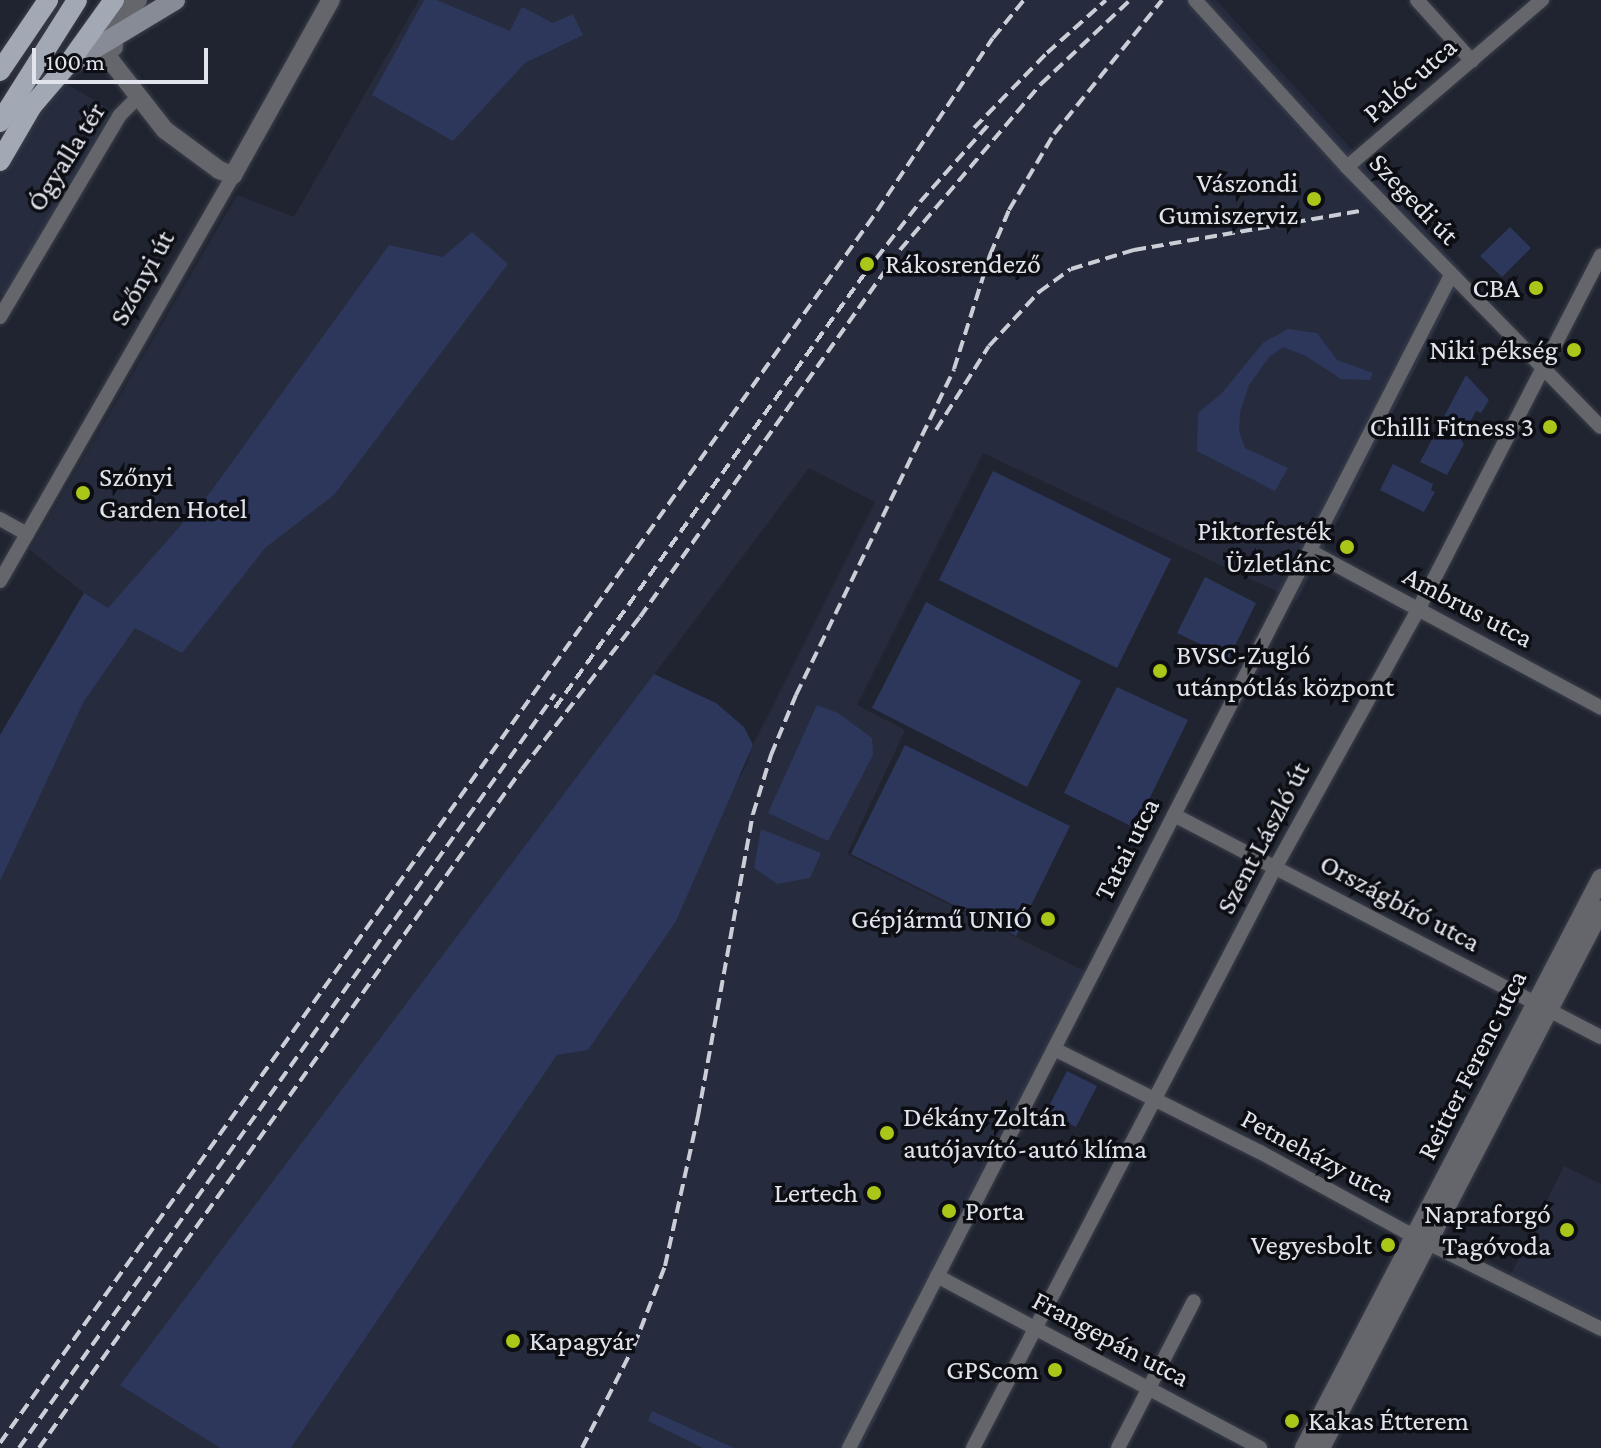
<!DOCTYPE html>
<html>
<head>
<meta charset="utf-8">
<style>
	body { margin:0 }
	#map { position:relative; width:1601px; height:1448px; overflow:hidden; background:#202430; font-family:"Crimson Pro",serif }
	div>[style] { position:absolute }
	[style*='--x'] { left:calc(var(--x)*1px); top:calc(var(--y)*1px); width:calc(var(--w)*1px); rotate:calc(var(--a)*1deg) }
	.built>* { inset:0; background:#262c3e }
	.green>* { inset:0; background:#2c375b }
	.roads { filter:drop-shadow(0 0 2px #3b3f4a) drop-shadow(0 0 2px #3b3f4a) }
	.minor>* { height:14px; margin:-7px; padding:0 7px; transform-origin:7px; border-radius:7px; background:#64666c }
	.tertiary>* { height:18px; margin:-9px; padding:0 9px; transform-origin:9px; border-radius:9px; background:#64666c }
	.secondary>* { height:20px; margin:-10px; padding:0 10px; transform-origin:10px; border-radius:10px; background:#878b95 }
	.primary>* { height:20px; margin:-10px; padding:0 10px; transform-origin:10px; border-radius:10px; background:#a3a8b5 }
	.rail>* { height:4px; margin-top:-2px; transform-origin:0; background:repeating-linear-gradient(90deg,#cbced7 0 12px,transparent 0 18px) }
	.dots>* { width:22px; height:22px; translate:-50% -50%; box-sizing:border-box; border:4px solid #0c0e13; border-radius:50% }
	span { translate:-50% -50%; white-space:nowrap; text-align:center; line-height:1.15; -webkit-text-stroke:7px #0c0e13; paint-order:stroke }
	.street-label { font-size:28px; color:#e1e4ed }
	.poi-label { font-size:28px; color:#e1e4ed }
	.right { translate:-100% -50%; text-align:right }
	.left { translate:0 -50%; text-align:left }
	.scale { position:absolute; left:32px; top:48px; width:176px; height:36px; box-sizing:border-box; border:4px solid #e1e4ed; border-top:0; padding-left:10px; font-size:24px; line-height:28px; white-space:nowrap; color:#e1e4ed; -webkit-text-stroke:6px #0c0e13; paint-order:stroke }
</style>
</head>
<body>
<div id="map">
	<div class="built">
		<div style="clip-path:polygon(419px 0,1216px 0,1464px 273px,1297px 601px,983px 453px,857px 705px,905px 730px,847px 854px,1097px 977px,861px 1448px,291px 1448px,557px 1055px,588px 1050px,747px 764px,753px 745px,875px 502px,809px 468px,121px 1385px,220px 1448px,0 1448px,0 735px,84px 593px,30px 550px,237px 195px,294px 217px)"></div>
		<div style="clip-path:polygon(57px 78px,117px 114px,6px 297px,0 293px,0 172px)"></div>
		<div style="clip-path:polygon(1564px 1166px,1601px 1184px,1601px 1319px,1510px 1276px)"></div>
	</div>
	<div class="green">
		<div style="clip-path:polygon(424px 0,437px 0,510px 31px,522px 7px,553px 23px,573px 14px,583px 35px,525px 63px,453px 141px,372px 95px)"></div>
		<div style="clip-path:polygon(1510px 227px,1531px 248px,1502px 277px,1480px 256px)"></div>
		<div style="clip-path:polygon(472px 232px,508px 264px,334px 495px,265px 548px,182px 653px,135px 628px,84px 701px,0 881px,0 735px,84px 593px,108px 608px,212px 490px,389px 245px,443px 257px)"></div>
		<div style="clip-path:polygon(1288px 329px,1317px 333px,1337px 360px,1373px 373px,1370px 380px,1341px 379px,1306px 356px,1283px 347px,1269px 357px,1249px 385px,1240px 412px,1239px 431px,1245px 448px,1288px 468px,1275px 491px,1197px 451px,1198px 413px,1222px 393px,1263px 343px)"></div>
		<div style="clip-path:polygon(1466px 375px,1489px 400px,1481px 413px,1476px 411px,1461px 440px,1464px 444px,1447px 475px,1420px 462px)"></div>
		<div style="clip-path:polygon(1393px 464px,1433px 484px,1431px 490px,1435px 492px,1424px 512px,1380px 490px)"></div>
		<div style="clip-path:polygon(993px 471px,1171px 559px,1117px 668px,939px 580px)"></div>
		<div style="clip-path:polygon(1205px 577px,1256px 603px,1229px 658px,1177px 633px)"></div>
		<div style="clip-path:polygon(926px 602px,1081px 681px,1027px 787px,872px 708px)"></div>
		<div style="clip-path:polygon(654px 674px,716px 703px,744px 727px,753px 745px,676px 921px,588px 1050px,557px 1055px,291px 1448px,220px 1448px,120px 1385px)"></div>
		<div style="clip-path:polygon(1117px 687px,1188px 720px,1135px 828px,1064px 793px)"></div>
		<div style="clip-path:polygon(817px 705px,838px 713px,872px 738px,873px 755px,828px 841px,768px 813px)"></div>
		<div style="clip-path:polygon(905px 745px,1070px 826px,1016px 936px,851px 854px)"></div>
		<div style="clip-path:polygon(761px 829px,821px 853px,810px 878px,777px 884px,754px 868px)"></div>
		<div style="clip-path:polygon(1067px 1071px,1097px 1086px,1076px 1127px,1046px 1112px)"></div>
		<div style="clip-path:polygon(652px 1411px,734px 1448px,703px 1448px,648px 1421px)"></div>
	</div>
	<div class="roads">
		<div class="minor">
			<div style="--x:1195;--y:0;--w:226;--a:47.7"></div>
			<div style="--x:1347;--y:167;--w:363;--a:45.7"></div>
			<div style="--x:1417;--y:0;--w:82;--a:48"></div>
			<div style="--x:1347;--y:167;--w:257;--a:-40.6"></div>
			<div style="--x:0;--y:317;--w:235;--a:-59.3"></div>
			<div style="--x:120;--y:115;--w:24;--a:-45"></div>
			<div style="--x:0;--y:519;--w:31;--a:29"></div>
			<div style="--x:1310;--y:551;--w:331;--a:28.3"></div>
			<div style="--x:0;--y:581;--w:468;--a:-60.1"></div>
			<div style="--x:1174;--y:815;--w:481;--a:27.5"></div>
			<div style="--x:1054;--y:1049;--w:230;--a:26.6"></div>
			<div style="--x:1260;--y:1152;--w:166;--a:28.7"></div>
			<div style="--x:1406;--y:1232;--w:218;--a:26.4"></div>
			<div style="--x:937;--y:1276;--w:366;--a:28"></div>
			<div style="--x:849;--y:1448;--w:1318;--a:-62.83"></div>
			<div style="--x:973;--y:1448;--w:656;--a:-62.5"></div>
			<div style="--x:1276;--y:866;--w:293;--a:-61"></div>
			<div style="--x:1418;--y:610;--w:399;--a:-62.7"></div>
			<div style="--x:1118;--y:1448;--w:165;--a:-62.7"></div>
		</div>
		<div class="tertiary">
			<div style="--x:114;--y:47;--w:13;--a:-94"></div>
			<div style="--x:113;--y:34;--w:24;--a:-68"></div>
			<div style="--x:122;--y:12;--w:20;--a:-37"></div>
			<div style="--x:78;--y:60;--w:19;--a:-18"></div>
			<div style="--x:96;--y:54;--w:17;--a:25"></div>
			<div style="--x:111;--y:61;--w:88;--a:52"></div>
			<div style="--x:165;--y:130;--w:67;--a:36.5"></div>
			<div style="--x:219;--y:170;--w:15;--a:20"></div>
			<div style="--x:233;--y:175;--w:201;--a:-60.8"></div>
			<div style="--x:1304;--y:1448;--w:643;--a:-62.48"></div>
			<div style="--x:1321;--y:1448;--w:607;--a:-62.51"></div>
		</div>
		<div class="secondary">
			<div style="--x:69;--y:64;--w:124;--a:-31.1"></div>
		</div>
		<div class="primary">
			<div style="--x:0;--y:71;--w:86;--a:-55.9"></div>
			<div style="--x:0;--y:122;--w:144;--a:-57.7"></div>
			<div style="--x:0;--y:161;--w:64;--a:-59.8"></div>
			<div style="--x:32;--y:106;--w:55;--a:-49.4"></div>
			<div style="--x:68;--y:64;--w:79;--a:-54.3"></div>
		</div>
	</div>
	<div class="rail">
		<div style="--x:974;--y:128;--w:105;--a:-45.8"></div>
		<div style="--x:1047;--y:53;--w:79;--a:-41.9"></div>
		<div style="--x:936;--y:430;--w:99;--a:-57.8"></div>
		<div style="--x:989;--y:346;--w:74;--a:-47.2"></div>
		<div style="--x:1039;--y:292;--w:39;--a:-36"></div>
		<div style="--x:1071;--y:269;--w:66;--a:-16.8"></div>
		<div style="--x:1134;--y:250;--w:229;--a:-9.8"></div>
		<div style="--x:555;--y:708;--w:534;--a:-54.52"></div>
		<div style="--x:865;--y:273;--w:90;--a:-52.2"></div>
		<div style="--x:920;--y:202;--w:104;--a:-48.5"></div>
		<div style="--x:0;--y:1443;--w:1512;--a:-54.55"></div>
		<div style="--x:877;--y:211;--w:208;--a:-56.2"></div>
		<div style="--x:993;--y:38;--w:49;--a:-50.8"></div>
		<div style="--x:19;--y:1448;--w:925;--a:-54.59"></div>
		<div style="--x:39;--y:1448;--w:833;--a:-54.57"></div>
		<div style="--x:522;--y:769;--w:192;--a:-52.2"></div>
		<div style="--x:640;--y:617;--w:450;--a:-54.7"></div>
		<div style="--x:900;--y:250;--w:218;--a:-49.7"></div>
		<div style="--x:1041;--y:84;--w:122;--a:-43.3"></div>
		<div style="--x:582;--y:1448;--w:114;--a:-63"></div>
		<div style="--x:634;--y:1346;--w:86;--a:-68.8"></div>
		<div style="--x:665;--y:1266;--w:154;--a:-77.6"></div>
		<div style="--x:698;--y:1116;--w:307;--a:-79.7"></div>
		<div style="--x:753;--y:814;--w:62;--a:-73"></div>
		<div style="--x:771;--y:755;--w:65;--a:-67.4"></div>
		<div style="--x:796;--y:695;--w:362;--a:-64.1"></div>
		<div style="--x:954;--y:369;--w:120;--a:-72.5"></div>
		<div style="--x:990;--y:255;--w:49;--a:-67.1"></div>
		<div style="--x:1009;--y:210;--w:88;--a:-59.4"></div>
		<div style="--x:1054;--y:134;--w:172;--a:-51.1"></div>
	</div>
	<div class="dots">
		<div style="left:1314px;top:199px;background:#aac719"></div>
		<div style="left:867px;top:264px;background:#aac719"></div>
		<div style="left:1536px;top:288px;background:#aac719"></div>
		<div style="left:1574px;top:350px;background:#aac719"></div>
		<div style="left:1550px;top:427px;background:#aac719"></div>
		<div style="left:83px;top:493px;background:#aac719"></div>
		<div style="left:1347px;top:547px;background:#aac719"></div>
		<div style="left:1160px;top:671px;background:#aac719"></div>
		<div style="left:1048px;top:919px;background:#aac719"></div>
		<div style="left:887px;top:1133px;background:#aac719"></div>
		<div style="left:874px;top:1193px;background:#aac719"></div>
		<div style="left:949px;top:1211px;background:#aac719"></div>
		<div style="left:1567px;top:1230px;background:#aac719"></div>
		<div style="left:1388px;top:1245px;background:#aac719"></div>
		<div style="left:513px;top:1341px;background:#aac719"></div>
		<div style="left:1055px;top:1370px;background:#aac719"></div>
		<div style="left:1292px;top:1421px;background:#aac719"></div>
	</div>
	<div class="street-label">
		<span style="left:1410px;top:80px;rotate:-41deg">Palóc utca</span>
		<span style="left:66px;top:157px;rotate:-58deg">Ógyalla tér</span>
		<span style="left:1414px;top:199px;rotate:46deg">Szegedi út</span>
		<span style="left:142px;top:278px;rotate:-61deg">Szőnyi út</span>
		<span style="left:1468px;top:607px;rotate:28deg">Ambrus utca</span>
		<span style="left:1263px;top:838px;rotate:-62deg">Szent László út</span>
		<span style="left:1127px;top:849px;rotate:-63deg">Tatai utca</span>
		<span style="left:1400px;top:903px;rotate:28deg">Országbíró utca</span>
		<span style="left:1472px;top:1065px;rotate:-63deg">Reitter Ferenc utca</span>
		<span style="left:1318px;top:1156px;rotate:28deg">Petneházy utca</span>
		<span style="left:1111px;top:1339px;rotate:28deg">Frangepán utca</span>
	</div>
	<div class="poi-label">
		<span class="right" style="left:1298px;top:199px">Vászondi<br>Gumiszerviz</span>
		<span class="left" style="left:885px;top:264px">Rákosrendező</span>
		<span class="right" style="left:1520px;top:288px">CBA</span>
		<span class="right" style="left:1558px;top:350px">Niki pékség</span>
		<span class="right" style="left:1534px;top:427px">Chilli Fitness 3</span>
		<span class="left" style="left:99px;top:493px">Szőnyi<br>Garden Hotel</span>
		<span class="right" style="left:1331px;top:547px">Piktorfesték<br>Üzletlánc</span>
		<span class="left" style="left:1176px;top:671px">BVSC-Zugló<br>utánpótlás központ</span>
		<span class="right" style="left:1032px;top:919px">Gépjármű UNIÓ</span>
		<span class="left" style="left:903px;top:1133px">Dékány Zoltán<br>autójavító-autó klíma</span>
		<span class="right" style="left:858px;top:1193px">Lertech</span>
		<span class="left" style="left:965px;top:1211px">Porta</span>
		<span class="right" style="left:1551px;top:1230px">Napraforgó<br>Tagóvoda</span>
		<span class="right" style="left:1372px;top:1245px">Vegyesbolt</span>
		<span class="left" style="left:529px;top:1341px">Kapagyár</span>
		<span class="right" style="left:1039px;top:1370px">GPScom</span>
		<span class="left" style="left:1308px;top:1421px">Kakas Étterem</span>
	</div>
	<div class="scale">100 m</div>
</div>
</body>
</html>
